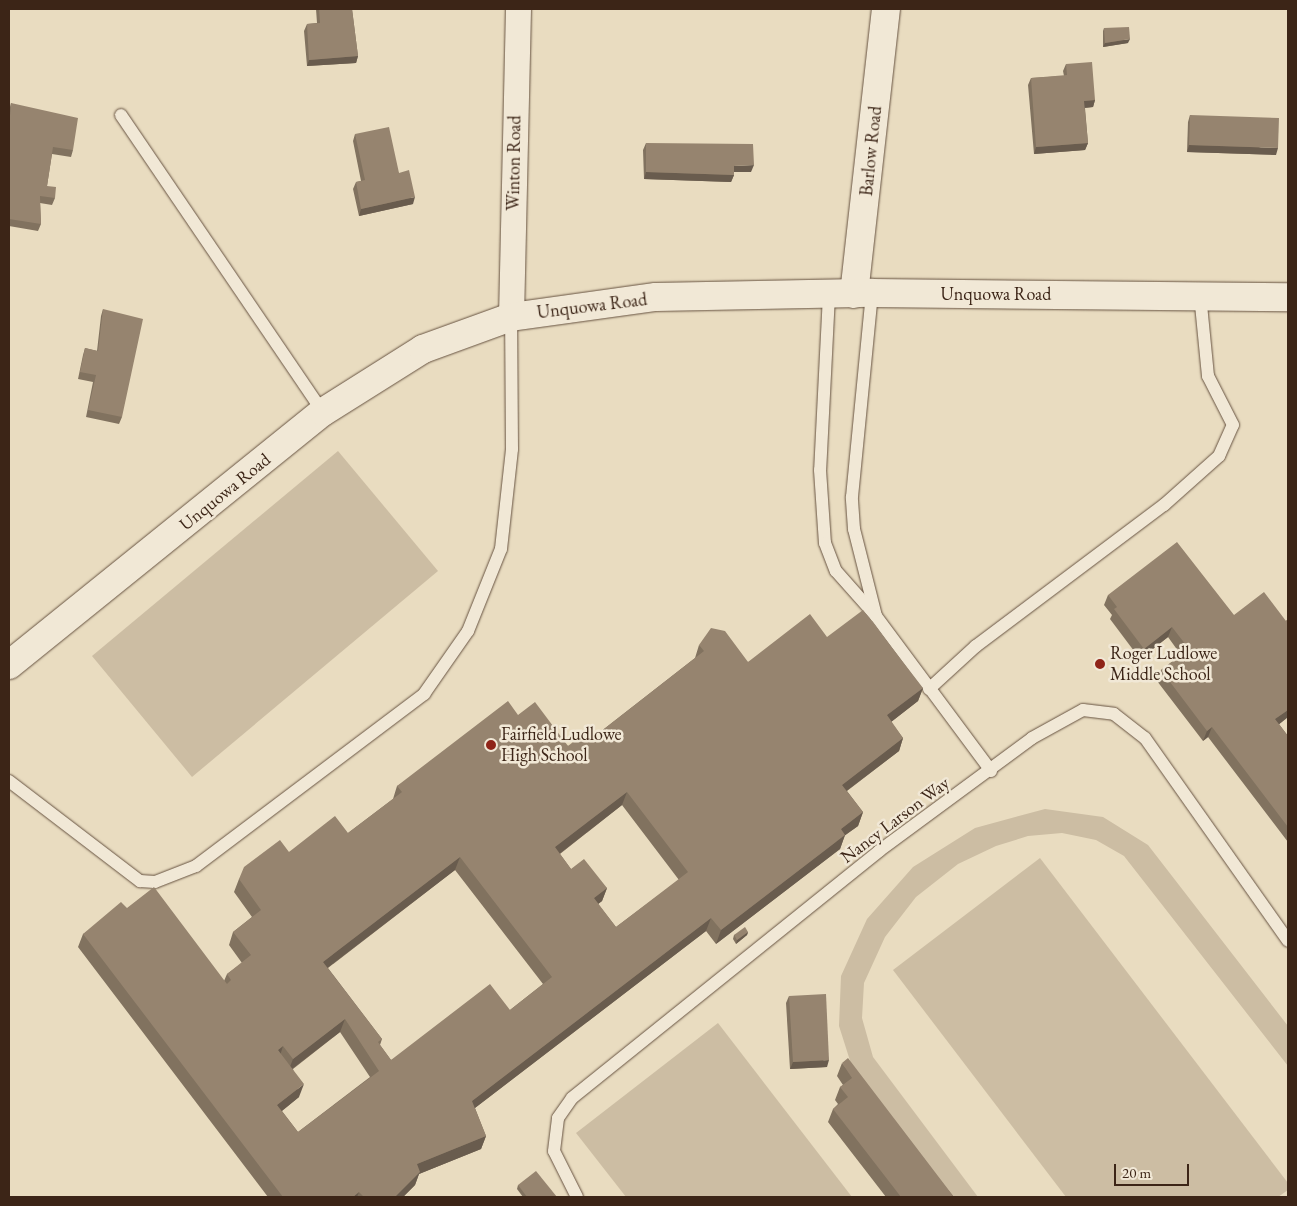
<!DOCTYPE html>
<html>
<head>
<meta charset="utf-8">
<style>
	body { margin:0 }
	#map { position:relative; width:1297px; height:1206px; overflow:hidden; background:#e9dcc0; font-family:"EB Garamond",serif }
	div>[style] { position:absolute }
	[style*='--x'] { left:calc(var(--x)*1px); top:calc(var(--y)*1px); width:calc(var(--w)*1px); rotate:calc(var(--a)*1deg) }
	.green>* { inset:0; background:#ccbda3 }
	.roads { filter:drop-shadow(0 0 1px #675341) drop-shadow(0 0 1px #675341) }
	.lane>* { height:12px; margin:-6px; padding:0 6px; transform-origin:6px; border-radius:6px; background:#f1e8d6 }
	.street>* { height:25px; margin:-12.5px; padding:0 12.5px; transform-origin:12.5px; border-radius:12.5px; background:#f1e8d6 }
	.secondary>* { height:28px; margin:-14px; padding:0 14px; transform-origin:14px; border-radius:14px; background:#f1e8d6 }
	.wall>* { inset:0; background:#81725f }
	.shaded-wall>* { inset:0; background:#695c4e }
	.building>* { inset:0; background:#96846f }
	.dots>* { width:14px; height:14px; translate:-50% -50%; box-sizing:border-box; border:2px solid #f1e8d6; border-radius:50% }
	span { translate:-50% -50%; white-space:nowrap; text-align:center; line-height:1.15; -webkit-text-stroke:5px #f1e8d6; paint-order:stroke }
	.street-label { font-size:18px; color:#3c2517 }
	.poi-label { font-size:18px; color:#3c2517 }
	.left { translate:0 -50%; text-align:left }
	.frame { position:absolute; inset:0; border:10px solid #3c2517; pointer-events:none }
	.scale { position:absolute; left:1114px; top:1164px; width:75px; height:22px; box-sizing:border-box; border:2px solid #3c2517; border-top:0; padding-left:6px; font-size:15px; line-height:18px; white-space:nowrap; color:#3c2517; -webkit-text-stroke:4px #f1e8d6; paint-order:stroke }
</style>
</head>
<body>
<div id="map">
	<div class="green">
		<div style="clip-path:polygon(338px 451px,438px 571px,192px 777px,92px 656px)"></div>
		<div style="clip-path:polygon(1045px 809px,1103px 817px,1148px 845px,1288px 1026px,1288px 1066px,1124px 856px,1096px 840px,1062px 833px,1028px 836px,996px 846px,958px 864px,916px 897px,885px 937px,864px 983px,862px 1018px,873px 1057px,978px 1197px,947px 1197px,853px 1070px,839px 1026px,841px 976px,867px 919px,913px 867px,975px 828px)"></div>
		<div style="clip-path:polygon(1040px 858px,1288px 1183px,1288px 1190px,1278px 1197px,1066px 1197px,893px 970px)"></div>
		<div style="clip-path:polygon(718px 1023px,852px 1197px,626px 1197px,576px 1133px)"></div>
	</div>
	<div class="roads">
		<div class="lane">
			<div style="--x:121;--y:115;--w:359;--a:55.8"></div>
			<div style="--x:829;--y:295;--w:175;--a:92.9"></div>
			<div style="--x:820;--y:470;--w:73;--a:86.1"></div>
			<div style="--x:825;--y:543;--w:30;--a:69"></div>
			<div style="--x:836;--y:571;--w:60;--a:48.4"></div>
			<div style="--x:876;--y:616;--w:90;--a:-104.2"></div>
			<div style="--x:854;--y:529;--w:32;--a:-94"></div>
			<div style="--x:852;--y:497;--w:205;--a:-84.4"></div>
			<div style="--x:876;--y:616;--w:193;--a:53.4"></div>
			<div style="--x:929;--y:689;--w:64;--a:-42.5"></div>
			<div style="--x:976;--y:646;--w:235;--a:-36.9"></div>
			<div style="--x:1164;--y:505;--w:74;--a:-41.7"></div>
			<div style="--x:1219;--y:456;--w:34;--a:-66"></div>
			<div style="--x:1233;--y:425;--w:55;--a:-117"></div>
			<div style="--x:1208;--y:376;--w:82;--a:-95.6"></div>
			<div style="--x:9;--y:781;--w:165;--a:37.4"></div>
			<div style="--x:140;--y:881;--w:15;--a:4"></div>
			<div style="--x:155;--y:882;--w:44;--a:-21.3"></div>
			<div style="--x:196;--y:866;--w:286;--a:-37"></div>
			<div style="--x:424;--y:694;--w:77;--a:-55.1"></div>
			<div style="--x:468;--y:631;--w:88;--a:-68.1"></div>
			<div style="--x:501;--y:549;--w:101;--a:-83.7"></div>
			<div style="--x:512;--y:449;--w:132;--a:-90.4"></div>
			<div style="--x:577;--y:1197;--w:51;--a:-116.6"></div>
			<div style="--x:554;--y:1151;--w:33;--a:-83"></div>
			<div style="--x:558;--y:1118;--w:24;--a:-55"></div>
			<div style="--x:572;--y:1098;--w:394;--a:-38.8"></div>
			<div style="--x:879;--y:851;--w:190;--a:-36.4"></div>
			<div style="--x:1032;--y:738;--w:58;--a:-28.8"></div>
			<div style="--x:1083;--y:710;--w:31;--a:7"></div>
			<div style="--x:1114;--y:714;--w:39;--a:38"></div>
			<div style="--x:1145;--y:738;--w:248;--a:54.8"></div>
		</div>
		<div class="street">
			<div style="--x:511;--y:317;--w:308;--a:-88.7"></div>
		</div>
		<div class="secondary">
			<div style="--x:854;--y:294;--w:287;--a:-83.6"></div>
			<div style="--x:9;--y:665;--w:403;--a:-38.9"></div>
			<div style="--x:323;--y:412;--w:118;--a:-32.2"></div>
			<div style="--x:423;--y:349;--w:94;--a:-20"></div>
			<div style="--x:511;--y:317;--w:146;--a:-7.9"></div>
			<div style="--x:656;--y:297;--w:216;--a:-1.1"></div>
			<div style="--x:872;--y:293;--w:416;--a:0.6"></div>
		</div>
	</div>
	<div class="wall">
		<div style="clip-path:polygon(316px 9px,352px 9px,358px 56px,356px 63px,307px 66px,304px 31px,307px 24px,317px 23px)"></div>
		<div style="clip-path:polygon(1104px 28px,1128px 43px,1103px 47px,1103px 31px)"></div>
		<div style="clip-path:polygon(1066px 64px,1095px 100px,1093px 107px,1085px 108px,1088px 143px,1085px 150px,1034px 154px,1028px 85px,1031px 78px,1064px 76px,1063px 71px)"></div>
		<div style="clip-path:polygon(11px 103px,73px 150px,71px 157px,52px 154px,47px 186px,55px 198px,52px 205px,40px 203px,41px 224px,38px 231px,9px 226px,9px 111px)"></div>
		<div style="clip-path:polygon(1190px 115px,1276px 155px,1187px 152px,1188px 122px)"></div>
		<div style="clip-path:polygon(355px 134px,399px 173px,413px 204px,359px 216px,353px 189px,356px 182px,361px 181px,353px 141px)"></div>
		<div style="clip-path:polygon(646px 143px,751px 172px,734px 172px,734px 175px,731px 182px,644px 179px,643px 150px)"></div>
		<div style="clip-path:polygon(103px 309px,122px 417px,119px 424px,86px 417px,93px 382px,78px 379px,83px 355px,85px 348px,97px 351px,101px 316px)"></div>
		<div style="clip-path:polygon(1108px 595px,1234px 615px,1286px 621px,1288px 619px,1288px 717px,1279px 724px,1288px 736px,1288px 842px,1208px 737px,1203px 741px,1157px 681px,1161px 670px,1181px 655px,1168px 637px,1140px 659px,1110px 619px,1112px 615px,1104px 605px)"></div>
		<div style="clip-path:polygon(evenodd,827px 637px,923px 688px,918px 701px,891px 722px,903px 738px,899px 751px,847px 791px,863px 812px,858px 826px,845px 835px,840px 849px,716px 944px,706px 931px,475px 1108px,486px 1136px,481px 1149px,419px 1174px,415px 1185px,403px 1197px,268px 1197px,78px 947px,83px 934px,127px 908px,224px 981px,227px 974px,242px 963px,229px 945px,233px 932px,252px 917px,234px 892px,239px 879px,289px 852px,348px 833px,393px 799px,397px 786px,518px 715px,568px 746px,595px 736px,695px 658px,699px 645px,748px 662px,827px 637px,622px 805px,679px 880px,616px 927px,598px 904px,602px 901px,607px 888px,571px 869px,560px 854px,622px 805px,827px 637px,455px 870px,543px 984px,510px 1010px,391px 1060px,380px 1045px,382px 1039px,328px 968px,455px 870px,827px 637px,340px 1032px,370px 1077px,298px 1132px,282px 1111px,299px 1097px,293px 1069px,340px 1032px)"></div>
		<div style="clip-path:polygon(748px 932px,747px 935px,736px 944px,733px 939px,734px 935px)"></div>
		<div style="clip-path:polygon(789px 996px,827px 1067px,790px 1069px,786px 1003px)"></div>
		<div style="clip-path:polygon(842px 1063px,954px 1197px,886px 1197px,828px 1122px,833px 1109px,838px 1104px,835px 1100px,840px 1087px,843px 1085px,837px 1076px)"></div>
		<div style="clip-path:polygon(518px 1185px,557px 1197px,523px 1197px,517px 1189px)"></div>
	</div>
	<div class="shaded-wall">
		<div style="clip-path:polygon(1130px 39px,1128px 43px,1103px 47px,1105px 43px)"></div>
		<div style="clip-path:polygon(358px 56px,356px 63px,307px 66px,309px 60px)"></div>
		<div style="clip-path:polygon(1095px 100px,1093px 107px,1082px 108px,1084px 101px)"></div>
		<div style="clip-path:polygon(1088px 143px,1085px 150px,1034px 154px,1036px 147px)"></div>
		<div style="clip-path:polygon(1189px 145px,1278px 148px,1276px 155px,1187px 152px)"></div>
		<div style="clip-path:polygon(754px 165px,751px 172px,731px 172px,734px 166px)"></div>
		<div style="clip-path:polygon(646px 172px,734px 175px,731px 182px,644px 179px)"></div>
		<div style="clip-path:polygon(415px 197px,413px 204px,359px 216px,361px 209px)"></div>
		<div style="clip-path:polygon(1172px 627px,1168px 637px,1140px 659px,1144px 649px)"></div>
		<div style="clip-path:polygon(923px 688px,918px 701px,882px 729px,887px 715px)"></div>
		<div style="clip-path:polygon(1288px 710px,1288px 717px,1272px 730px,1275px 719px)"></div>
		<div style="clip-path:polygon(1212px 727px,1208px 737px,1203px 741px,1207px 731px)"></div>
		<div style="clip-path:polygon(903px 738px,899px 751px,837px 798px,842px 785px)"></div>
		<div style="clip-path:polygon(627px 792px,622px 805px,550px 861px,555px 847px)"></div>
		<div style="clip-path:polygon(863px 812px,858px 826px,836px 842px,841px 829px)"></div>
		<div style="clip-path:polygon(845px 835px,840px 849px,716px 944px,721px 930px)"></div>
		<div style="clip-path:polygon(460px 857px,455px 870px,318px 975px,323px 962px)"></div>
		<div style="clip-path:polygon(607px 888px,602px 901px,589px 911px,594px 898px)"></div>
		<div style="clip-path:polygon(711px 918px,706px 931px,467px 1114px,472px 1101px)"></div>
		<div style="clip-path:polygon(748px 932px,747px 935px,736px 944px,737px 940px)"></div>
		<div style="clip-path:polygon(345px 1019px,340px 1032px,288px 1072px,293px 1059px)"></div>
		<div style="clip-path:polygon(283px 1046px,279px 1059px,278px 1050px)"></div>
		<div style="clip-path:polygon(829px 1060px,827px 1067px,790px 1069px,793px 1062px)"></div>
		<div style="clip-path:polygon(304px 1084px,299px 1097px,273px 1118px,277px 1105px)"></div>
		<div style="clip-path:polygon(486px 1136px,481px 1149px,419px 1174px,415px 1185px,403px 1197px,395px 1197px,417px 1164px)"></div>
		<div style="clip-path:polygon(359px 1192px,357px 1197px,353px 1197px)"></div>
	</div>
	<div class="building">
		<div style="clip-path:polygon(319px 9px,352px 9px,358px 56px,309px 60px,307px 24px,320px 23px)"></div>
		<div style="clip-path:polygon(1129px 27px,1130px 39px,1105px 43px,1104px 28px)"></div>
		<div style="clip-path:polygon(1092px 62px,1095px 100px,1084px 101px,1088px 143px,1036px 147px,1031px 78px,1067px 75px,1066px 64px)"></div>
		<div style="clip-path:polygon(11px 103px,78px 118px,73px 150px,53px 147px,47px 186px,56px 187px,55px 198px,40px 196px,41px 224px,9px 219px,9px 128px)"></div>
		<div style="clip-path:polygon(1190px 115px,1279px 118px,1278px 148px,1189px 145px)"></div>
		<div style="clip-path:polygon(389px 127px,399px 173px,409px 170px,415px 197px,361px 209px,356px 182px,365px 180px,355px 134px)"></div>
		<div style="clip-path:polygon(646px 143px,753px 144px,754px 165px,734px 166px,734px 175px,646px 172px)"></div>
		<div style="clip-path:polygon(103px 309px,143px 319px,122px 417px,88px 410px,96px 375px,80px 372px,85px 348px,98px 351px)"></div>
		<div style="clip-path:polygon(1177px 542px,1234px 615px,1264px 592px,1286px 621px,1288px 619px,1288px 710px,1275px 719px,1288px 736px,1288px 827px,1212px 727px,1207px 731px,1161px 670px,1189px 649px,1172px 627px,1144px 649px,1114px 609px,1117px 607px,1108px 595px)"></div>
		<div style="clip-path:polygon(evenodd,863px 610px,923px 688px,887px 715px,903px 738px,842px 785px,863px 812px,841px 829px,845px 835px,721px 930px,711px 918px,472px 1101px,486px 1136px,417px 1164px,420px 1172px,395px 1197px,364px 1197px,359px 1192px,353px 1197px,283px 1197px,83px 934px,121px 902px,127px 908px,154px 887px,227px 984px,231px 980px,227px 974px,251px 955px,233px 932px,261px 910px,239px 879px,244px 867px,280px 840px,289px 852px,335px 816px,348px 833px,402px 792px,397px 786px,508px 701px,518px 715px,535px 702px,568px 746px,590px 729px,595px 736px,704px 651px,699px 645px,711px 628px,725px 631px,748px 662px,810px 614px,827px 637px,863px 610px,627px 792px,688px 872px,616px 927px,594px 898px,607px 888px,584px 859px,571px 869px,555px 847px,627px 792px,863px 610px,460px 857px,552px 977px,510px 1010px,490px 984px,391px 1060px,378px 1042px,382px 1039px,323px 962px,460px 857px,863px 610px,345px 1019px,379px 1071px,298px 1132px,277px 1105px,304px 1084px,278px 1050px,283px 1046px,293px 1059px,345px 1019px)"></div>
		<div style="clip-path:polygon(745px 927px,748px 932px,737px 940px,734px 935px)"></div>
		<div style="clip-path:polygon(826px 994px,829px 1060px,793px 1062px,789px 996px)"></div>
		<div style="clip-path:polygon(848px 1058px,954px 1197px,901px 1197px,833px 1109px,848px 1097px,840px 1087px,852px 1078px,842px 1063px)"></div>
		<div style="clip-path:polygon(536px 1171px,557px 1197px,527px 1197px,518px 1185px)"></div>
	</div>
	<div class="dots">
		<div style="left:1100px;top:664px;background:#8f2418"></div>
		<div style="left:491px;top:745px;background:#8f2418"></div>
	</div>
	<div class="street-label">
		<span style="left:871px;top:151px;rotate:-84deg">Barlow Road</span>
		<span style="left:514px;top:163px;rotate:-89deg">Winton Road</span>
		<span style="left:996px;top:294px">Unquowa Road</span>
		<span style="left:592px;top:306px;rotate:-7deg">Unquowa Road</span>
		<span style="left:225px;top:492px;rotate:-39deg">Unquowa Road</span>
		<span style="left:895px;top:820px;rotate:-37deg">Nancy Larson Way</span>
	</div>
	<div class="poi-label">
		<span class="left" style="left:1110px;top:664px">Roger Ludlowe<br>Middle School</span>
		<span class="left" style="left:501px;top:745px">Fairfield Ludlowe<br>High School</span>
	</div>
	<div class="frame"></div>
	<div class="scale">20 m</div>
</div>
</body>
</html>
